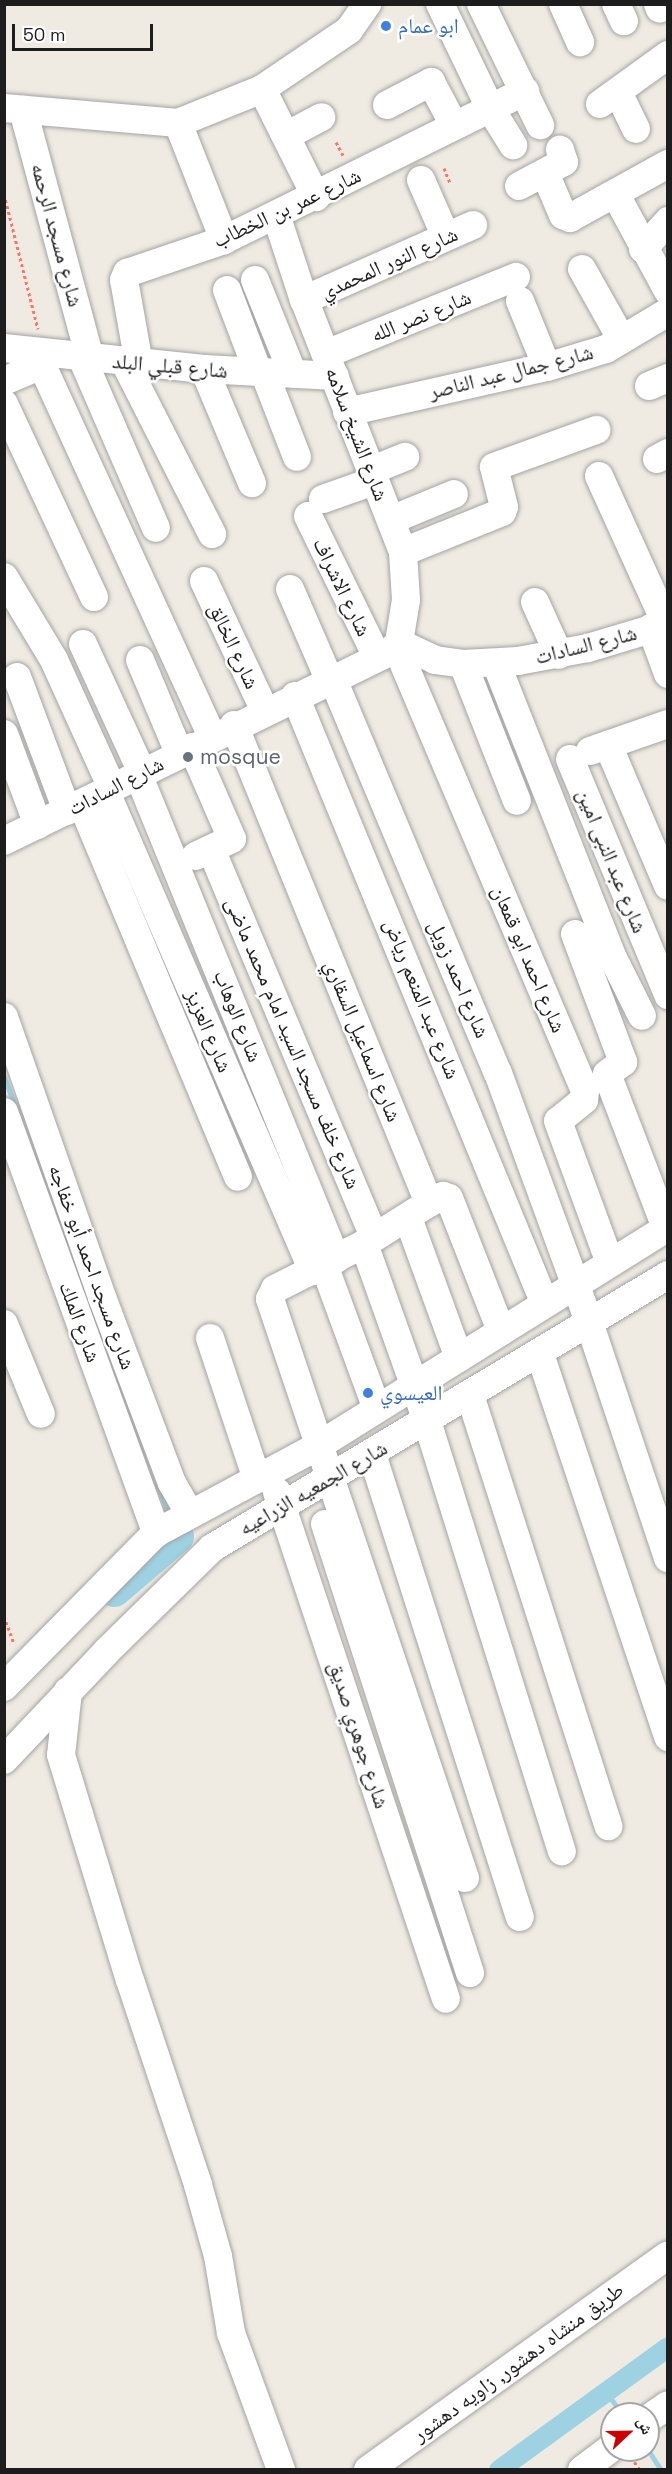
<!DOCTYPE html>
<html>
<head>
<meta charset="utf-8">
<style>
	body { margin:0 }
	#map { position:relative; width:672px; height:2474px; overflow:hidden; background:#f0ebe2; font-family:"Space Grotesk","Noto Naskh Arabic",sans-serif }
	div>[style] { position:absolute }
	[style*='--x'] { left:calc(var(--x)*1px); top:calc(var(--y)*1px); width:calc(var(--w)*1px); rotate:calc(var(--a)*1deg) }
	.stream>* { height:5px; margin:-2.5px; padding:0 2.5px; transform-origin:2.5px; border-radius:2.5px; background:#9ed2e2 }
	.canal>* { height:20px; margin:-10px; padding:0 10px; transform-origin:10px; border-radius:10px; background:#9ed2e2 }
	.river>* { height:33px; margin:-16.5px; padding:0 16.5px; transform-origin:16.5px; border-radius:16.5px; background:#9ed2e2 }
	.path>* { height:3px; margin-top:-1.5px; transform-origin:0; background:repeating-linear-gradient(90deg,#ff7464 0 3px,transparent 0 6px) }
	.roads { filter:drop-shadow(0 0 2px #a4a4a4) drop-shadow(0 0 2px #a4a4a4) }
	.minor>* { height:28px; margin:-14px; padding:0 14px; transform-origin:14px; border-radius:14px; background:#fff }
	.dots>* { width:16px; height:16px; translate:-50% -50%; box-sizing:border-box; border:3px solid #fff; border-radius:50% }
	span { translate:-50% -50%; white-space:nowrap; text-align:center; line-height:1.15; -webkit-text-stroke:5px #fff; paint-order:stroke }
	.shop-label { font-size:21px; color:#366cbe }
	.left { translate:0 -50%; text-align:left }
	.street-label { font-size:21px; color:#1d1d1d }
	.worship-label { font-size:21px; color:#5b616d }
	.frame { position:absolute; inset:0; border:6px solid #1d1d1d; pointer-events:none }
	.north { position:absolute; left:600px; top:2402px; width:60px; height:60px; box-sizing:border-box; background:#fff; border:2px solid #a5a5a5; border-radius:50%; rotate:68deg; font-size:16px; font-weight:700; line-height:24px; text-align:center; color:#1d1d1d }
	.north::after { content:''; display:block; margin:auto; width:21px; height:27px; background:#cb0100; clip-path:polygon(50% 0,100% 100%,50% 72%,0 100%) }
	.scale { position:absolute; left:12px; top:24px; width:141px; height:27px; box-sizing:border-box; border:3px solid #1d1d1d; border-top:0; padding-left:8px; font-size:18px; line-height:21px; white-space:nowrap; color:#1d1d1d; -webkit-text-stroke:4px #fff; paint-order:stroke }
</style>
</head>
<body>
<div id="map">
	<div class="stream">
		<div style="--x:4;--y:1077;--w:33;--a:69"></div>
		<div style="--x:56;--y:1215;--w:87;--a:69.1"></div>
		<div style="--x:158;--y:1485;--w:32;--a:70"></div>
		<div style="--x:606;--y:2392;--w:27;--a:54"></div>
		<div style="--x:648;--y:2450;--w:24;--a:57"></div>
	</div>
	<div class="canal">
		<div style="--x:499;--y:2470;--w:209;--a:-36"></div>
	</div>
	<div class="river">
		<div style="--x:114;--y:1590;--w:83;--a:-40.6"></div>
	</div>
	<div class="path">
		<div style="--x:336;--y:142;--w:15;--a:62"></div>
		<div style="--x:444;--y:168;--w:16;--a:68"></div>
		<div style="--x:4;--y:194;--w:139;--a:75.9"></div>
		<div style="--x:4;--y:1616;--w:29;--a:70"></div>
		<div style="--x:631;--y:2457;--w:16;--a:55"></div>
	</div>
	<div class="roads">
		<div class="minor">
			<div style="--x:440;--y:4;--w:115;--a:64.3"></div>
			<div style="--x:490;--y:108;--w:44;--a:58.1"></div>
			<div style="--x:481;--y:4;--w:135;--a:64"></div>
			<div style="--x:563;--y:4;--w:42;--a:65.9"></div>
			<div style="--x:616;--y:4;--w:19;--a:65"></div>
			<div style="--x:658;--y:4;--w:5;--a:68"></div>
			<div style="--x:262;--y:89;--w:121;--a:63.4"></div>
			<div style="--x:618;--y:92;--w:41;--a:64.1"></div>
			<div style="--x:600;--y:104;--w:84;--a:-35.8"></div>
			<div style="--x:387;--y:105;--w:50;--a:-27.6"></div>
			<div style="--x:431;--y:82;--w:49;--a:61.9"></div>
			<div style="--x:4;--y:108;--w:175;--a:4.9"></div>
			<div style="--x:178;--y:123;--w:91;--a:-22"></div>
			<div style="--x:262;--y:89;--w:105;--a:-34.1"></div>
			<div style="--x:349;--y:30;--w:32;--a:-55"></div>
			<div style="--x:23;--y:110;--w:258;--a:74.9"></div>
			<div style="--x:178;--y:123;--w:126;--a:68.5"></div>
			<div style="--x:286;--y:136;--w:40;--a:-28"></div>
			<div style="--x:545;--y:173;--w:46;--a:66.8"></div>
			<div style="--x:563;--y:215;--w:8;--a:23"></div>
			<div style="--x:570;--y:218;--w:112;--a:-28.9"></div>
			<div style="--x:421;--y:180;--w:62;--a:66.3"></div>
			<div style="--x:519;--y:186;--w:51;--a:-28.1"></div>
			<div style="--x:564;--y:162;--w:13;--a:-108"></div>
			<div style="--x:616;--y:195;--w:109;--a:61.6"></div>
			<div style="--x:643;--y:249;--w:38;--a:-48"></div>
			<div style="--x:582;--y:269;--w:81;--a:60.6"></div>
			<div style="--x:255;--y:280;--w:101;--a:68"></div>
			<div style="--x:227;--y:290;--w:88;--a:69.3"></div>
			<div style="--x:304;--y:300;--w:185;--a:-23.9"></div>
			<div style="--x:520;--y:301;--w:71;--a:67.8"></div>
			<div style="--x:4;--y:348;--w:201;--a:6"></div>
			<div style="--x:204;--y:369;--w:131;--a:3.1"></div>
			<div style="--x:36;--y:352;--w:422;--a:65.4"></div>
			<div style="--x:326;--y:354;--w:205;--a:-22.1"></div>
			<div style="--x:82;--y:358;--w:185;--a:66.5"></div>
			<div style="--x:125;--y:363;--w:192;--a:63"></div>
			<div style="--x:139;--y:364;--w:85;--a:-100.1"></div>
			<div style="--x:124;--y:280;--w:8;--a:-67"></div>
			<div style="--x:127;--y:273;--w:102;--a:-18.8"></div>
			<div style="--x:224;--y:240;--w:336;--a:-26.3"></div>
			<div style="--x:204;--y:369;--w:124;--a:67.2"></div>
			<div style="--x:264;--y:372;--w:91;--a:68.8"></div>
			<div style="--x:4;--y:381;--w:39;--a:-23"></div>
			<div style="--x:649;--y:386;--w:21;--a:-23"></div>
			<div style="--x:4;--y:404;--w:213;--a:65"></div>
			<div style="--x:347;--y:412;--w:205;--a:-12.7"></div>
			<div style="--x:547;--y:367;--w:62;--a:-17"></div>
			<div style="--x:606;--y:349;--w:72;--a:-30.8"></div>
			<div style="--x:657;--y:459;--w:13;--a:-29"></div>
			<div style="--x:370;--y:471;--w:38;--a:-22"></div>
			<div style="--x:599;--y:476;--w:162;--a:65.6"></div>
			<div style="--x:323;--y:499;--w:54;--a:-19.4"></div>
			<div style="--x:308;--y:516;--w:157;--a:63.9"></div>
			<div style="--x:391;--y:520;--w:68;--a:-22.4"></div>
			<div style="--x:403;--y:552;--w:107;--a:-22"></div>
			<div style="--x:502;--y:512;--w:5;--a:-68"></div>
			<div style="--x:504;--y:507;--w:41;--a:-104"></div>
			<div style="--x:494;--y:467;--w:109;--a:-19.9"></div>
			<div style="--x:4;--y:577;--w:97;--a:58.9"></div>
			<div style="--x:54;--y:660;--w:141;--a:65.6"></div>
			<div style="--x:204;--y:581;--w:144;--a:64.9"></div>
			<div style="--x:290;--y:589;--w:98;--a:66.6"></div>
			<div style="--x:535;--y:602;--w:58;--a:65.6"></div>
			<div style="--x:651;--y:628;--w:49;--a:69.7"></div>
			<div style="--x:399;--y:643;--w:40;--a:25"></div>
			<div style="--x:435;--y:660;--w:28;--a:8"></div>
			<div style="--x:463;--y:664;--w:55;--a:-3.1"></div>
			<div style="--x:518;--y:661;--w:71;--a:-10.5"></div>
			<div style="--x:588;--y:648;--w:84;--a:-16.7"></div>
			<div style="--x:83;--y:644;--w:141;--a:65.3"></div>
			<div style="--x:397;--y:648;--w:481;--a:67"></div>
			<div style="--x:585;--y:1091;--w:9;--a:96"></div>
			<div style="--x:584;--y:1100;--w:33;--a:141"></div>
			<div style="--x:558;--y:1121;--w:151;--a:69.9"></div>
			<div style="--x:140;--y:660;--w:101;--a:67.2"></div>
			<div style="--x:496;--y:663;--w:313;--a:68.4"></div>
			<div style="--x:611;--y:954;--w:69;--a:63.4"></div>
			<div style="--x:463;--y:664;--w:147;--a:68.5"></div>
			<div style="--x:17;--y:677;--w:143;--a:69.5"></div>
			<div style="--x:332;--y:677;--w:429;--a:67.3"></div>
			<div style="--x:498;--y:1073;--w:268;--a:69.9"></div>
			<div style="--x:590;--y:1325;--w:246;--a:71.5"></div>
			<div style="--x:295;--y:696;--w:657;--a:67.65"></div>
			<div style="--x:234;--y:725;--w:516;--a:67.81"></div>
			<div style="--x:429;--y:1203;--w:16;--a:-27"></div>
			<div style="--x:443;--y:1196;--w:6;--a:18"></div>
			<div style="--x:449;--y:1198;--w:143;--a:68.6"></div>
			<div style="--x:4;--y:734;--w:97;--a:69.5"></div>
			<div style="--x:608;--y:745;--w:153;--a:66.9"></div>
			<div style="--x:192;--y:747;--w:100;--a:66.5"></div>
			<div style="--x:232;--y:839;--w:40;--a:155"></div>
			<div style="--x:590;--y:751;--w:83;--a:-19.1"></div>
			<div style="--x:570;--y:759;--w:256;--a:67.4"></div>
			<div style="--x:138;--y:774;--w:524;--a:67.79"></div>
			<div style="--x:106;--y:792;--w:522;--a:66.63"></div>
			<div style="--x:82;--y:804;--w:404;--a:67.3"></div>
			<div style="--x:4;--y:841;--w:429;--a:-26.1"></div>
			<div style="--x:389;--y:652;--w:13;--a:-42"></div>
			<div style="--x:399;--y:643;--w:44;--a:-80.8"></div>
			<div style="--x:406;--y:600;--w:48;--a:-93.6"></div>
			<div style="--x:403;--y:552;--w:271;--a:-111.4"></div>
			<div style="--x:304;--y:300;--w:89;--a:-108.2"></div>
			<div style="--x:211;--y:849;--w:421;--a:67.2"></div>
			<div style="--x:575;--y:934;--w:137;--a:69.4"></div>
			<div style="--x:623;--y:1062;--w:20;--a:143"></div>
			<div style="--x:607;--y:1074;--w:165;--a:69"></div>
			<div style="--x:4;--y:1017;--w:297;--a:70.7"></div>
			<div style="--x:102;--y:1297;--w:199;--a:69.4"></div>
			<div style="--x:172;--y:1483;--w:34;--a:60"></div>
			<div style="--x:4;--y:1112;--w:448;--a:70.1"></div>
			<div style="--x:429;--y:1203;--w:77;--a:147.8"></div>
			<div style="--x:364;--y:1244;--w:100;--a:153.2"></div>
			<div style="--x:275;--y:1289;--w:11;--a:117"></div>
			<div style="--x:270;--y:1299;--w:611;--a:71.39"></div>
			<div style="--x:408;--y:1218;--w:149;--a:70"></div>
			<div style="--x:364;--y:1244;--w:188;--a:70.4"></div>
			<div style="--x:427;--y:1421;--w:451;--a:72.6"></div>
			<div style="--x:324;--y:1265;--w:153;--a:69.8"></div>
			<div style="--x:4;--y:1324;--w:97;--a:67.7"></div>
			<div style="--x:210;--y:1338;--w:149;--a:71.6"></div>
			<div style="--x:540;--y:1354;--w:404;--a:71.5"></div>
			<div style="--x:470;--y:1395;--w:453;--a:72.2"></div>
			<div style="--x:372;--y:1454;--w:486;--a:72.3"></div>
			<div style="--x:277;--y:1492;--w:534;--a:71.57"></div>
			<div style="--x:325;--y:1524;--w:472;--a:72.1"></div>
			<div style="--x:4;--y:1687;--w:216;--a:-45.4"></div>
			<div style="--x:156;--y:1533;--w:184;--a:-28.2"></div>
			<div style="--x:318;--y:1446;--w:413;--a:-32"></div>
			<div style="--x:68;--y:1691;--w:64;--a:96.2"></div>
			<div style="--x:61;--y:1755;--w:235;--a:73"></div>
			<div style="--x:130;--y:1980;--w:216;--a:71.6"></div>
			<div style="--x:198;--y:2185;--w:74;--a:74.3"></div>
			<div style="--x:218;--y:2256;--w:78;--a:80.4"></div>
			<div style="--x:231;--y:2333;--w:146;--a:69.9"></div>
			<div style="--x:4;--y:1760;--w:150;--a:-46.6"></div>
			<div style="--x:107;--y:1651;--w:147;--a:-44.4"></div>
			<div style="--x:212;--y:1548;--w:531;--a:-30.91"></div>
			<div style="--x:648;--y:2419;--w:24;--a:-35"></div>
			<div style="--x:368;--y:2470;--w:369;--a:-35.6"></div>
			<div style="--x:582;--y:2470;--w:38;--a:-37"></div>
		</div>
	</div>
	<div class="dots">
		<div style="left:386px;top:26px;background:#3f7fe0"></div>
		<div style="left:188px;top:757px;background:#6b7280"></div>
		<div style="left:368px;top:1393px;background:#3f7fe0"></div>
	</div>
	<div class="shop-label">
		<span class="left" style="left:398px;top:26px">ابو عمام</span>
		<span class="left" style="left:380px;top:1393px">العيسوي</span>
	</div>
	<div class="street-label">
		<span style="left:287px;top:208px;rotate:-25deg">شارع عمر بن الخطاب</span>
		<span style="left:57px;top:235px;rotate:75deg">شارع مسجد الرحمه</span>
		<span style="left:389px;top:263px;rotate:-24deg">شارع النور المحمدي</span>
		<span style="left:421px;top:316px;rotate:-22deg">شارع نصر الله</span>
		<span style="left:170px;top:366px;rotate:5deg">شارع قبلي البلد</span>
		<span style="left:511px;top:372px;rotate:-14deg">شارع جمال عبد الناصر</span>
		<span style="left:357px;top:434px;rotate:69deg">شارع الشيخ سلامه</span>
		<span style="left:342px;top:587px;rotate:64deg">شارع الاشراف</span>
		<span style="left:586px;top:645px;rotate:-14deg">شارع السادات</span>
		<span style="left:234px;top:646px;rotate:65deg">شارع الخالق</span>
		<span style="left:116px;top:786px;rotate:-27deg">شارع السادات</span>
		<span style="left:612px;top:861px;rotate:68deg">شارع عبد النبى امين</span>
		<span style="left:529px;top:959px;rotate:67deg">شارع احمد ابو قمعان</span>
		<span style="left:459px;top:979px;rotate:67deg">شارع احمد زويل</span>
		<span style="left:422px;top:999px;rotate:68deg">شارع عبد المنعم رياض</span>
		<span style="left:238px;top:1016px;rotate:68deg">شارع الوهاب</span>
		<span style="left:209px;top:1031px;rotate:67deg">شارع العزيز</span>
		<span style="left:363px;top:1041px;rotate:68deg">شارع اسماعيل السقاري</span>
		<span style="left:293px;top:1043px;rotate:67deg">شارع خلف مسجد السيد امام محمد ماضى</span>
		<span style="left:92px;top:1267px;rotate:70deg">شارع مسجد احمد أبو خفاجه</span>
		<span style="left:80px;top:1322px;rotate:70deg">شارع الملك</span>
		<span style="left:313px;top:1488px;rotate:-30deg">شارع الجمعيه الزراعيه</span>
		<span style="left:359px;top:1735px;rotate:72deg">شارع جوهري صديق</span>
		<span style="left:518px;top:2362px;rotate:-36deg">طريق منشاه دهشور, زاويه دهشور</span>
	</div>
	<div class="worship-label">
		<span class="left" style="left:200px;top:757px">mosque</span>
	</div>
	<div class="frame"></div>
	<div class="north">ش</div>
	<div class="scale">50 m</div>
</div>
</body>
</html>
